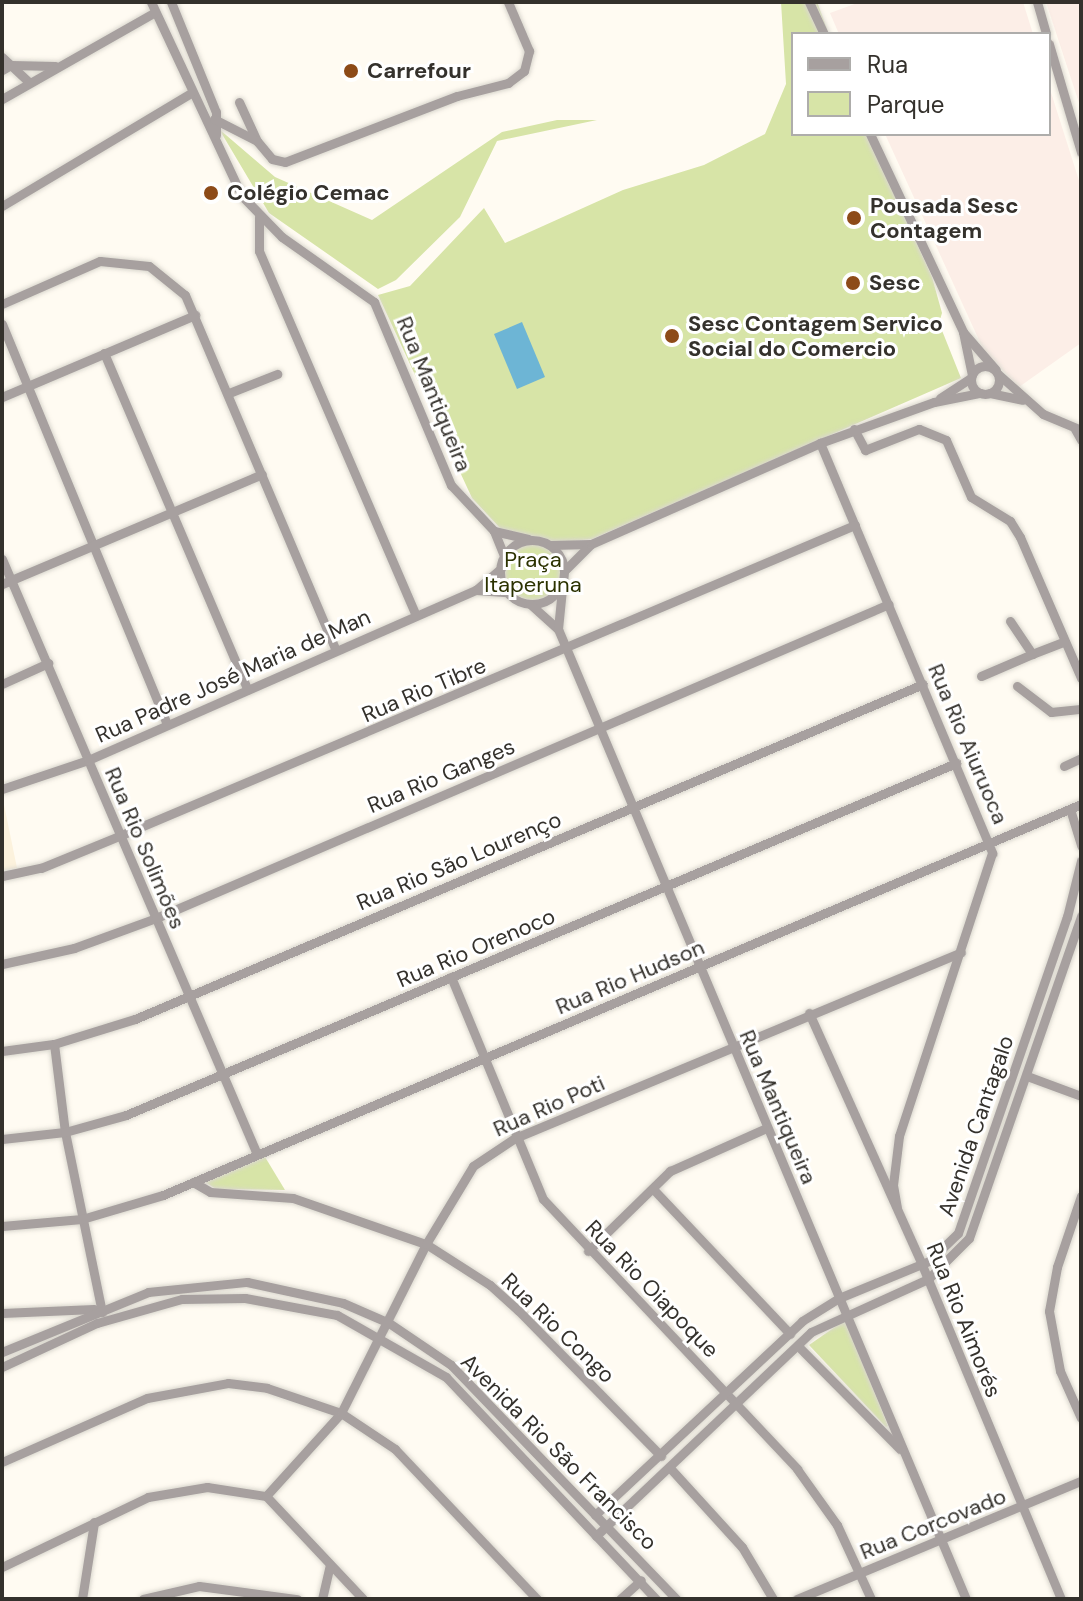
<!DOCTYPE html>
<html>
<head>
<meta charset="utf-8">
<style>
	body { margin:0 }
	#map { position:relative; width:1083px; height:1601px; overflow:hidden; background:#fffbf2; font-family:"DM Sans",sans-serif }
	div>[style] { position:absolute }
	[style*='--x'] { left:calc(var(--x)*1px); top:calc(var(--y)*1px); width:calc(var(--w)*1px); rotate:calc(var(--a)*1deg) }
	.industrial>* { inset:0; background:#fceee7 }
	.built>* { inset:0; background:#fcf2dd }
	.green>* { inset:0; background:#d7e4a7 }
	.round { border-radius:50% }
	.water>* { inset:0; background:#6db5d5 }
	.roads { filter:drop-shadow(0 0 2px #dad7ce) drop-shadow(0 0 2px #dad7ce) }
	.minor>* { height:9px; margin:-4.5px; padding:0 4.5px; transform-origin:4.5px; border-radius:4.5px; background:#a7a09f }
	.minor>.ring { margin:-4.5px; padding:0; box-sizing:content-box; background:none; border:9px solid #a7a09f; border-radius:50% }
	.dots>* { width:22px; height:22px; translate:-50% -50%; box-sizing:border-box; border:4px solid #fff; border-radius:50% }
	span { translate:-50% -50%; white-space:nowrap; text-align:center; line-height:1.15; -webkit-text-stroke:6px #fff; paint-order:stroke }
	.poi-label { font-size:22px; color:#34312c; font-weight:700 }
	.left { translate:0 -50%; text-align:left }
	.street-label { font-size:22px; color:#34312c }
	.park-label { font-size:22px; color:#2b3200 }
	.frame { position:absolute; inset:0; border:4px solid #34312c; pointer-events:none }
	.legend { position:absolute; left:791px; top:32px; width:260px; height:104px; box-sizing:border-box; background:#fff; border:2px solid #aeadab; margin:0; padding:10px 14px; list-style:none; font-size:24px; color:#34312c }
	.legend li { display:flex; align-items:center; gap:16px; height:40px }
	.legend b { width:40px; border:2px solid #aeadab }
</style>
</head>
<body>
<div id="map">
	<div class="industrial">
		<div style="clip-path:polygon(860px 2px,1023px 2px,1033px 34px,839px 34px,830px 13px)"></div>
		<div style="clip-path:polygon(1046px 2px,1081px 2px,1081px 109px)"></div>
		<div style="clip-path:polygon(1049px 86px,1081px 187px,1081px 343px,1019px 387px,984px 351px,885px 134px,1049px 134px)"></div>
	</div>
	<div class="built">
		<div style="clip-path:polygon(2px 795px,17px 868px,2px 870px)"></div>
	</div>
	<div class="green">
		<div style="clip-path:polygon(781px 2px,817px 2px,829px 34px,793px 34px,793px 134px,867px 134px,932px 277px,942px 313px,939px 323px,961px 378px,592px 539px,553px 543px,500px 528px,472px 498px,378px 295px,410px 286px,484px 208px,505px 243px,623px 190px,704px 165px,765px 134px,786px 84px)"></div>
		<div style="clip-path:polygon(557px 120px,597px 120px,497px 141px,460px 217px,396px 280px,378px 289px,269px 213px,219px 129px,275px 177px,372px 220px,502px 132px)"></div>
		<div class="round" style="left:505px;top:544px;width:56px;height:56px"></div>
		<div style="clip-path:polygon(262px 1152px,285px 1190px,216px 1189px,202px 1180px)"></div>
		<div style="clip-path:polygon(845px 1320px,888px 1426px,886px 1427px,809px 1345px)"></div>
	</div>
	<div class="water">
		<div style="clip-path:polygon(522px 322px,545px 377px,517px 389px,494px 334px)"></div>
	</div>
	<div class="roads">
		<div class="minor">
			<div style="--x:151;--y:2;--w:214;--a:64.9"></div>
			<div style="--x:242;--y:196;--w:57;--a:45.7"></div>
			<div style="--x:282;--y:237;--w:113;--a:35.2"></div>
			<div style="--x:374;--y:302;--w:199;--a:67.2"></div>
			<div style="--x:451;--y:485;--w:63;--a:46.9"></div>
			<div style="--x:494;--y:531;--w:35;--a:13"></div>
			<div style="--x:171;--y:2;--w:119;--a:67.8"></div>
			<div style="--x:216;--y:112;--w:23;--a:90"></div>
			<div style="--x:809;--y:2;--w:35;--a:65"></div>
			<div style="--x:1037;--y:2;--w:33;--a:74"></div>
			<div style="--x:1049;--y:44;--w:113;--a:73.5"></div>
			<div style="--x:2;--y:57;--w:37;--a:43"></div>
			<div style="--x:2;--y:70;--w:10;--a:-29"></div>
			<div style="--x:11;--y:65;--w:44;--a:1.3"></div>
			<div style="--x:2;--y:99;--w:176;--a:-29.6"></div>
			<div style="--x:239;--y:102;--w:43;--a:65.2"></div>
			<div style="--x:257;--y:141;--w:23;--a:50"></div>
			<div style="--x:272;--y:159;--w:13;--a:13"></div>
			<div style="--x:285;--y:162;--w:184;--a:-21"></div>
			<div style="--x:457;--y:96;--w:53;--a:-14.3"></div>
			<div style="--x:508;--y:83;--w:20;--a:-37"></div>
			<div style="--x:524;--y:71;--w:21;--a:-76"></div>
			<div style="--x:529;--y:51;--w:53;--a:-113.2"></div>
			<div style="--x:214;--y:119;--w:48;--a:27.1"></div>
			<div style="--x:870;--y:134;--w:219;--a:64.8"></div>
			<div style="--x:963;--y:332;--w:50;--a:49"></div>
			<div style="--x:2;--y:206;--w:220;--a:-30.9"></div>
			<div style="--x:259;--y:217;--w:34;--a:90"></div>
			<div style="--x:259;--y:251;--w:396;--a:66.7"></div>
			<div style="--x:2;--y:304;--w:107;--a:-23.7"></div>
			<div style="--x:100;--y:261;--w:49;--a:5.8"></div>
			<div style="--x:149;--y:266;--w:46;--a:38.9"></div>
			<div style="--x:185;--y:295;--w:386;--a:67"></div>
			<div style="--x:2;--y:324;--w:433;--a:67.6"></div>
			<div style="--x:963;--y:332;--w:44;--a:78.2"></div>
			<div style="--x:104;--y:353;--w:366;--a:66.9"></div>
			<div class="ring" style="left:971px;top:366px;width:19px;height:19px"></div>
			<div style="--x:998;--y:374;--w:60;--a:41.6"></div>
			<div style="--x:1043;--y:414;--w:41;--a:22.8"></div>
			<div style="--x:229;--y:393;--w:52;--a:-21.6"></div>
			<div style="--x:990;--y:393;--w:33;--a:12"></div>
			<div style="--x:2;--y:397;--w:210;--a:-23"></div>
			<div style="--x:940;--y:398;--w:37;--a:-33"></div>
			<div style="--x:854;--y:429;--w:24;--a:62"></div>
			<div style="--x:865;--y:450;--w:58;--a:-21.3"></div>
			<div style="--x:919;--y:429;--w:29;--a:22"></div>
			<div style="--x:946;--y:440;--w:62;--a:66.3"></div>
			<div style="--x:971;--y:497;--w:46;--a:31.6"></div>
			<div style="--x:1010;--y:521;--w:19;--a:58"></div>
			<div style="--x:1020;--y:537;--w:154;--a:66.6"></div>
			<div style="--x:1075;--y:429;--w:13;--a:61"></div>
			<div style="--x:820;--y:443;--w:445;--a:67.2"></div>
			<div style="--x:992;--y:853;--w:298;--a:108.2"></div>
			<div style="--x:899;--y:1136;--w:49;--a:97"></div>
			<div style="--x:893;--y:1185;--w:22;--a:80"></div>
			<div style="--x:494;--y:531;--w:27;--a:68"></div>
			<div class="ring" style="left:500px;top:540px;width:55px;height:55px"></div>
			<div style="--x:550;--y:545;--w:41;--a:-1.4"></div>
			<div style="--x:2;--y:559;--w:645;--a:66.81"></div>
			<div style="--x:566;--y:569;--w:35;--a:-45"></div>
			<div style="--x:591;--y:544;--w:250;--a:-23.8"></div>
			<div style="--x:820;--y:443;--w:121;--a:-19.8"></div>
			<div style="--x:934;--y:402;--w:47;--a:-11.1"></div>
			<div style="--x:2;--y:584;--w:282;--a:-22.9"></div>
			<div style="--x:476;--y:590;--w:31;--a:4"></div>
			<div style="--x:530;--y:604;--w:38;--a:42"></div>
			<div style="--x:558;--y:629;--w:23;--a:67"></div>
			<div style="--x:567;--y:650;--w:1029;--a:67.2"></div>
			<div style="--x:1010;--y:621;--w:40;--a:56"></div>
			<div style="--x:1032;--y:654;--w:34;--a:-21"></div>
			<div style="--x:558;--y:629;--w:40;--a:-84.3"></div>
			<div style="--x:981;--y:676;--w:56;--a:-23.3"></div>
			<div style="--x:2;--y:684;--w:51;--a:-24.5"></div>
			<div style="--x:1017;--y:686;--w:43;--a:37.4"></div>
			<div style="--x:1051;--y:712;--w:30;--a:-6"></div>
			<div style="--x:1064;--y:766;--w:19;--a:-25"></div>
			<div style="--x:2;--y:789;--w:91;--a:-18.6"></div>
			<div style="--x:88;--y:760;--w:424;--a:-23.7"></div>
			<div style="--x:476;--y:590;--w:33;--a:-41"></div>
			<div style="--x:1070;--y:809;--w:39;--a:73"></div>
			<div style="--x:2;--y:876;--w:40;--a:-12"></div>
			<div style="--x:41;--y:868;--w:84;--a:-22.3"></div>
			<div style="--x:119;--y:836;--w:799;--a:-22.91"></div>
			<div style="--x:2;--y:964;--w:74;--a:-12.5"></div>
			<div style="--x:74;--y:948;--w:87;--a:-20.1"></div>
			<div style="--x:156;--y:918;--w:797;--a:-23.19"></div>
			<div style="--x:451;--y:977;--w:240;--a:67.5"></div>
			<div style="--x:543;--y:1199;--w:371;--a:46.7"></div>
			<div style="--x:797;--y:1469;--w:69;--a:54.5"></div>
			<div style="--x:837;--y:1525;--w:81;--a:65.3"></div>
			<div style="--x:809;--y:1013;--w:276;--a:65.8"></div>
			<div style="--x:922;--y:1265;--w:362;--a:67.4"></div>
			<div style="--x:54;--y:1044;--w:89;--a:82.9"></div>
			<div style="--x:65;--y:1132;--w:184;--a:78.4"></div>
			<div style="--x:2;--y:1051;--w:52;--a:-7.7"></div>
			<div style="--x:54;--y:1044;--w:85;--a:-17.2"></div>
			<div style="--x:135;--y:1019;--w:856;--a:-23.03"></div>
			<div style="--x:1027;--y:1076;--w:58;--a:20.3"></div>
			<div style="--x:2;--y:1139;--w:63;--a:-6.3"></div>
			<div style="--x:65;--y:1132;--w:63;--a:-15.6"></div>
			<div style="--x:126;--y:1115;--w:902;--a:-22.98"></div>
			<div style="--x:193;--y:1182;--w:20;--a:30"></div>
			<div style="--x:210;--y:1192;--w:83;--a:4.1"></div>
			<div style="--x:293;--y:1198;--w:141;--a:19.1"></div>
			<div style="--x:426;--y:1244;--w:76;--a:32.6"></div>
			<div style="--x:490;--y:1285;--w:39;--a:42"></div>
			<div style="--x:519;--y:1311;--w:203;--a:45.6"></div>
			<div style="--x:654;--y:1190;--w:198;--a:46.6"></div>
			<div style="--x:1081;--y:1196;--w:75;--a:108.7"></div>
			<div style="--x:1057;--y:1267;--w:45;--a:100.3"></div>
			<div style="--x:1049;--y:1311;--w:61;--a:79.6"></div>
			<div style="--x:1060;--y:1371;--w:51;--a:65.9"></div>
			<div style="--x:2;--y:1226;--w:80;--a:-5"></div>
			<div style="--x:82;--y:1219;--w:84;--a:-16.5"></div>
			<div style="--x:163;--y:1195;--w:998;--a:-23.07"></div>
			<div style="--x:588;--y:1251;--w:115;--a:-44.3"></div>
			<div style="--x:670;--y:1171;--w:105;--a:-24.1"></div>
			<div style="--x:2;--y:1313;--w:92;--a:-2.5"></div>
			<div style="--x:798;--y:1346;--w:145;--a:45.3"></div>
			<div style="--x:2;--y:1352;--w:158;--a:-22.3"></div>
			<div style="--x:148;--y:1292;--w:100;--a:-5.8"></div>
			<div style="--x:247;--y:1282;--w:98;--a:12.3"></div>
			<div style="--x:343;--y:1303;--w:50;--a:23.5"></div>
			<div style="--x:389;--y:1323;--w:75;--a:34.1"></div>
			<div style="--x:451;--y:1365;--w:325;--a:46.1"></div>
			<div style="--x:2;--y:1367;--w:105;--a:-24.9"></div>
			<div style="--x:97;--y:1323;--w:88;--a:-15.8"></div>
			<div style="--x:182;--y:1299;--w:63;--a:-0.9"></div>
			<div style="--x:245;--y:1298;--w:94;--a:10.5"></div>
			<div style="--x:337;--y:1315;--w:125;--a:29.6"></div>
			<div style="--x:446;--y:1377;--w:306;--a:46.6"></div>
			<div style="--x:2;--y:1462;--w:158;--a:-23.8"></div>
			<div style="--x:147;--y:1398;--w:82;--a:-10.5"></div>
			<div style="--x:228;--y:1383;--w:39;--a:7"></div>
			<div style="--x:267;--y:1388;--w:78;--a:18.7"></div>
			<div style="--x:341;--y:1413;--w:65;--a:33.7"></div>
			<div style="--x:395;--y:1449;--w:207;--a:46.6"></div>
			<div style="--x:670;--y:1468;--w:107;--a:47.7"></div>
			<div style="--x:742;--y:1547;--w:61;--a:59.2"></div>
			<div style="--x:266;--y:1496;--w:112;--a:-47.9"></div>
			<div style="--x:341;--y:1413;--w:189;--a:-63.3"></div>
			<div style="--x:426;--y:1244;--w:91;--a:-58.9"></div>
			<div style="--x:473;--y:1166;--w:50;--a:-33.7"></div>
			<div style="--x:515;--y:1138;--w:483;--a:-22.6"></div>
			<div style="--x:595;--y:1515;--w:284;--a:-43.1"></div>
			<div style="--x:802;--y:1321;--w:44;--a:-31.9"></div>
			<div style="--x:839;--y:1298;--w:97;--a:-22.3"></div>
			<div style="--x:929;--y:1261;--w:40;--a:-44"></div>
			<div style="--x:958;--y:1233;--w:334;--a:-71"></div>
			<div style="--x:1067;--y:917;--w:58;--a:-76"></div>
			<div style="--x:596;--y:1536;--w:296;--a:-43.5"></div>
			<div style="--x:811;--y:1332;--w:128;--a:-24.4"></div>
			<div style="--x:928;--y:1279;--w:58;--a:-45"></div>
			<div style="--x:969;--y:1238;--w:341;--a:-70.8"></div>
			<div style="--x:2;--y:1567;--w:162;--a:-25.6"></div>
			<div style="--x:148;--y:1497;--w:60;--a:-9.6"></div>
			<div style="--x:207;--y:1487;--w:60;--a:8.7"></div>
			<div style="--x:266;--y:1496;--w:141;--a:46.7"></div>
			<div style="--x:82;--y:1599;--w:78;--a:-81.1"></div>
			<div style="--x:143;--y:1599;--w:57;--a:-13.1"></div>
			<div style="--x:199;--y:1586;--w:99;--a:7.6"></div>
			<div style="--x:322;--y:1599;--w:35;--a:-77"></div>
			<div style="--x:620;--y:1599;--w:28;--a:-42"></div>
			<div style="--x:797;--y:1599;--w:308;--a:-22.6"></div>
		</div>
	</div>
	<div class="dots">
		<div style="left:351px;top:71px;background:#8d4b19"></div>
		<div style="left:211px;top:193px;background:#8d4b19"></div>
		<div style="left:854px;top:218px;background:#8d4b19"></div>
		<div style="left:853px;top:283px;background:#8d4b19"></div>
		<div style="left:672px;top:336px;background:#8d4b19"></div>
	</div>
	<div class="poi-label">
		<span class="left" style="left:367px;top:71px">Carrefour</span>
		<span class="left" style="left:227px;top:193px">Colégio Cemac</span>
		<span class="left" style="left:870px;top:218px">Pousada Sesc<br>Contagem</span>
		<span class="left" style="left:869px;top:283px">Sesc</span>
		<span class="left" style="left:688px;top:336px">Sesc Contagem Servico<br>Social do Comercio</span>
	</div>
	<div class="street-label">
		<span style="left:434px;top:394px;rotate:68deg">Rua Mantiqueira</span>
		<span style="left:233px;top:676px;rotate:-24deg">Rua Padre José Maria de Man</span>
		<span style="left:424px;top:690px;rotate:-23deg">Rua Rio Tibre</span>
		<span style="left:968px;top:744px;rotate:67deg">Rua Rio Aiuruoca</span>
		<span style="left:441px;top:776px;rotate:-23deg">Rua Rio Ganges</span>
		<span style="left:145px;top:848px;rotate:67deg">Rua Rio Solimões</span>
		<span style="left:459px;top:861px;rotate:-23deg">Rua Rio São Lourenço</span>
		<span style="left:476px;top:948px;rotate:-23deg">Rua Rio Orenoco</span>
		<span style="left:630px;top:977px;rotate:-23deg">Rua Rio Hudson</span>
		<span style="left:549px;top:1106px;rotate:-24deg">Rua Rio Poti</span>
		<span style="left:778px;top:1107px;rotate:67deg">Rua Mantiqueira</span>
		<span style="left:976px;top:1126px;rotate:-71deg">Avenida Cantagalo</span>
		<span style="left:652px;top:1289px;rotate:46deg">Rua Rio Oiapoque</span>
		<span style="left:964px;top:1320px;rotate:68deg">Rua Rio Aimorés</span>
		<span style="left:558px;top:1328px;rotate:44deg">Rua Rio Congo</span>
		<span style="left:559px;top:1452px;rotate:45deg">Avenida Rio São Francisco</span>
		<span style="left:933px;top:1524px;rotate:-22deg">Rua Corcovado</span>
	</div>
	<div class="park-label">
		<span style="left:533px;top:572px">Praça<br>Itaperuna</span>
	</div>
	<div class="frame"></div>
	<ul class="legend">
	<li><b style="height:10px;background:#a7a09f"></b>Rua</li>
	<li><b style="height:22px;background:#d7e4a7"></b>Parque</li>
	</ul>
</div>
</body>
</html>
